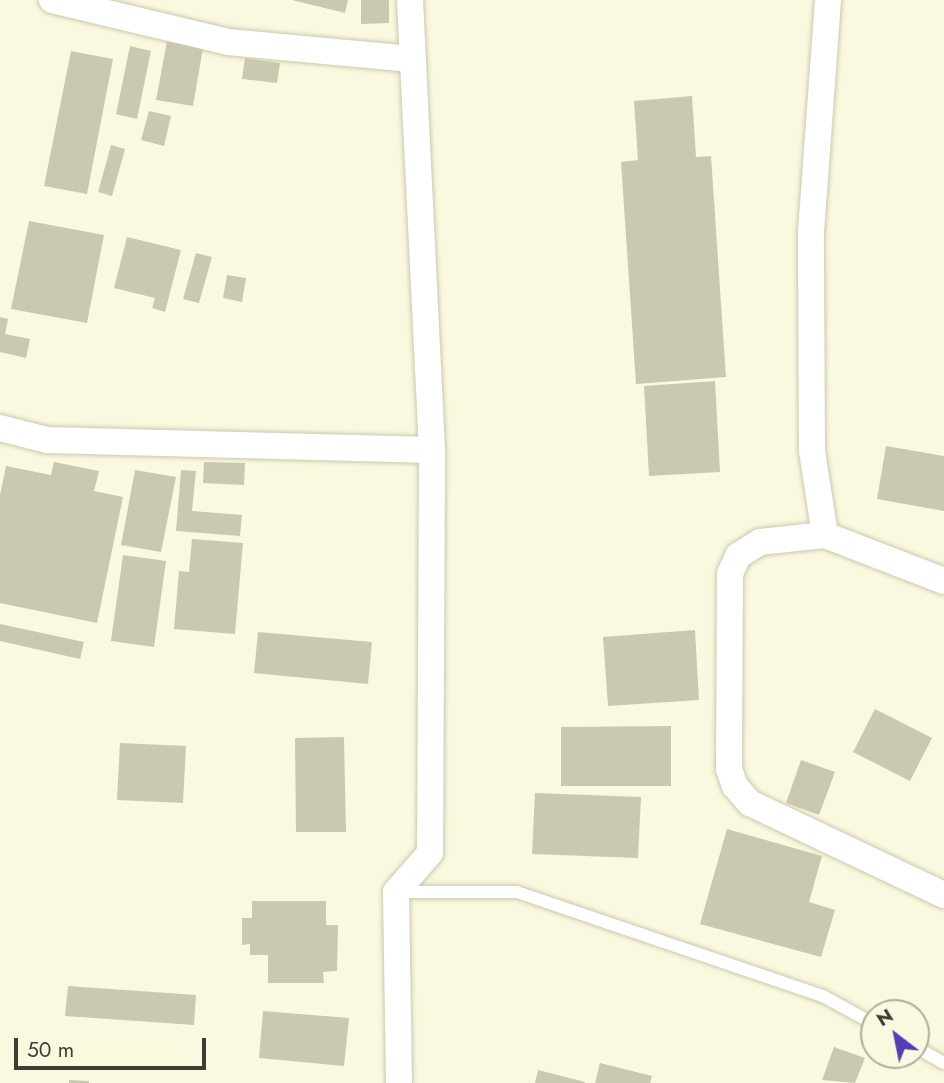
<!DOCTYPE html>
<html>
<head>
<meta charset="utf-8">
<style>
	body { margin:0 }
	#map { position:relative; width:944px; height:1083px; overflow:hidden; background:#faf9df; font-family:Jost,sans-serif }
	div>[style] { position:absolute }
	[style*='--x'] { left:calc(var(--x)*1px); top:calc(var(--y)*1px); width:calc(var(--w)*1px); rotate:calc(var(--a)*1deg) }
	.building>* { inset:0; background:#cac9b0 }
	.roads { filter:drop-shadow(0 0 2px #cac9b0) drop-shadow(0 0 2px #cac9b0) }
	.service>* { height:12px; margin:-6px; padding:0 6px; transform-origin:6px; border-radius:6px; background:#fff }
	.minor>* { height:26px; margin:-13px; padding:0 13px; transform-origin:13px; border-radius:13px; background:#fff }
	span { translate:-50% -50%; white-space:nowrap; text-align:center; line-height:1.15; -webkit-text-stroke:6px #faf9df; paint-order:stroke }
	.north { position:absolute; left:860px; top:999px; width:70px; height:70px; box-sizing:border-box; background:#faf9df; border:2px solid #aeae9a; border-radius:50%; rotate:328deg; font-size:19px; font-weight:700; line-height:28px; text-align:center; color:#3d3d33 }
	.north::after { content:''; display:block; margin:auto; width:24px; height:32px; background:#543fb7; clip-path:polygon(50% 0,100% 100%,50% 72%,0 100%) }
	.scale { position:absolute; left:14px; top:1038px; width:192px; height:32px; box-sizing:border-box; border:4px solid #3d3d33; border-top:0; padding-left:9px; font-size:21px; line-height:24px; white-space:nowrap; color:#3d3d33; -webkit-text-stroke:5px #faf9df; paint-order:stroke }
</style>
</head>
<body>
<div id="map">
	<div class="building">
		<div style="clip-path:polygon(292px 0,348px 0,345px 13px)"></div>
		<div style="clip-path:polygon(361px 0,389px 0,389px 23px,361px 24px)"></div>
		<div style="clip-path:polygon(167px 41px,203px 48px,193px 106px,156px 100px)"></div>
		<div style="clip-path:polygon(130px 46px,151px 51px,137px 119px,116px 114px)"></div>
		<div style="clip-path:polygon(71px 51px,113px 59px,87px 194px,44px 186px)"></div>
		<div style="clip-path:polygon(245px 58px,280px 63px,277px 83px,242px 79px)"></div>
		<div style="clip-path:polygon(692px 96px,696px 157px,711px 156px,726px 377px,636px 384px,621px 162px,638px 160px,634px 101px)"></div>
		<div style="clip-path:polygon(149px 111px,171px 116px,164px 146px,141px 140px)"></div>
		<div style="clip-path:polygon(111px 145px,125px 149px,112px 196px,98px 192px)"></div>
		<div style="clip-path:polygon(29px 221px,104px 235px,87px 323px,11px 309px)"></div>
		<div style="clip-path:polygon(127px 237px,181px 250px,165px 312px,152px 308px,155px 298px,114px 288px)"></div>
		<div style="clip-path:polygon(196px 253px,212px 257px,199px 303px,183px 299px)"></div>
		<div style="clip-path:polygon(227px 275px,246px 278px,242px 302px,223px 298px)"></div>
		<div style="clip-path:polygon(0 317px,8px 319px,5px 334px,30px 339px,26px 358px,0 352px)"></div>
		<div style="clip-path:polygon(715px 381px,720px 472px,649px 476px,644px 386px)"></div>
		<div style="clip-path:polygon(886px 446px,944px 456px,944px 511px,877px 499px)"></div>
		<div style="clip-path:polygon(54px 462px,99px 471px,94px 491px,123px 497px,97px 623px,0 603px,0 495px,6px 466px,51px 475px)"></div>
		<div style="clip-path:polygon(204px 462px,245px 463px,244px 485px,203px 483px)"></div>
		<div style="clip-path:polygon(135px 470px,176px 477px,161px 552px,121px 545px)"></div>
		<div style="clip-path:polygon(181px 470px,196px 471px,192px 511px,242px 515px,240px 536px,176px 531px)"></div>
		<div style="clip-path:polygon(192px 539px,243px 543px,235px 634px,174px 629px,179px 571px,189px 572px)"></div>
		<div style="clip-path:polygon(123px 555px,166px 561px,154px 647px,111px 641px)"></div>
		<div style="clip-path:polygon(0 624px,84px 642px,80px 659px,0 641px)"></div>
		<div style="clip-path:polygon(695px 630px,699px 700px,608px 706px,603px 637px)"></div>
		<div style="clip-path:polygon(258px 632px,372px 642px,368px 684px,254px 673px)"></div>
		<div style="clip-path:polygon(875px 709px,932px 738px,910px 781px,853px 752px)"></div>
		<div style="clip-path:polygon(671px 726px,671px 786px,561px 786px,561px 727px)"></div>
		<div style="clip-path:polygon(344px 737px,346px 832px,296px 832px,295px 738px)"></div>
		<div style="clip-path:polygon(120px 743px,186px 746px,183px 803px,117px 800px)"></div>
		<div style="clip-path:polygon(801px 760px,835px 772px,819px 815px,786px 803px)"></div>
		<div style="clip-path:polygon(535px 793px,641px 797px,638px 858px,532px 854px)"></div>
		<div style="clip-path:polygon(727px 829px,822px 856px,809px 902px,835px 910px,821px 957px,700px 924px)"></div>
		<div style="clip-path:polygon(252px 901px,326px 901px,326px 925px,338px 925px,337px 971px,323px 972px,324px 983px,268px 983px,268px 955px,250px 955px,250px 944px,242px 945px,242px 918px,252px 918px)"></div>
		<div style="clip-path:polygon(68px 986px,196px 995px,194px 1025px,65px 1016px)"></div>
		<div style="clip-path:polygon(263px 1011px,349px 1018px,344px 1066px,259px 1058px)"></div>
		<div style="clip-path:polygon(834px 1047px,865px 1058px,855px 1083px,822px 1080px)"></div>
		<div style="clip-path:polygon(600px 1063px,652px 1076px,650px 1083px,595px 1083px)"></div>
		<div style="clip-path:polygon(538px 1070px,585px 1082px,585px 1083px,535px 1083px)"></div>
		<div style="clip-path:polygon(69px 1080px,89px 1081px,89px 1083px,69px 1083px)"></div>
	</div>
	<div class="roads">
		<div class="service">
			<div style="--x:398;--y:892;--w:119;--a:0"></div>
			<div style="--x:517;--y:892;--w:323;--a:18.8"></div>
			<div style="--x:823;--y:996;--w:58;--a:28.8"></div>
			<div style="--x:916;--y:1047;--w:32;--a:30"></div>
		</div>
		<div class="minor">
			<div style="--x:52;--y:0;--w:181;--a:13.4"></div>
			<div style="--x:228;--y:42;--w:184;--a:5.3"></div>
			<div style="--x:0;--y:428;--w:49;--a:14.3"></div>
			<div style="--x:47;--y:440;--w:385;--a:1.5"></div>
			<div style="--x:825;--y:535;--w:85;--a:-98.8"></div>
			<div style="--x:812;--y:451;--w:219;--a:-90.3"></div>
			<div style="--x:811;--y:232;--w:233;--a:-85.8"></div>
			<div style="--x:944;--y:581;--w:128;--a:-158.9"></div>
			<div style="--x:825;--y:535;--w:65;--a:173.9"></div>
			<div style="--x:760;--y:542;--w:26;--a:148"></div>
			<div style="--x:738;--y:556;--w:20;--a:114"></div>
			<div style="--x:730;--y:574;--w:195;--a:90.3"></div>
			<div style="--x:729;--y:769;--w:18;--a:71"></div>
			<div style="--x:735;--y:786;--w:23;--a:49"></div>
			<div style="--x:750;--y:803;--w:215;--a:25.4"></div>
			<div style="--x:399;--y:1083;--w:191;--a:-90.9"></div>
			<div style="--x:396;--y:892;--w:52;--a:-48.9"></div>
			<div style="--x:430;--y:853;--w:403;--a:-89.7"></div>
			<div style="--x:432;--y:450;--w:451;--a:-92.8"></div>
		</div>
	</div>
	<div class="north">N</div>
	<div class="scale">50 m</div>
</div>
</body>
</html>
